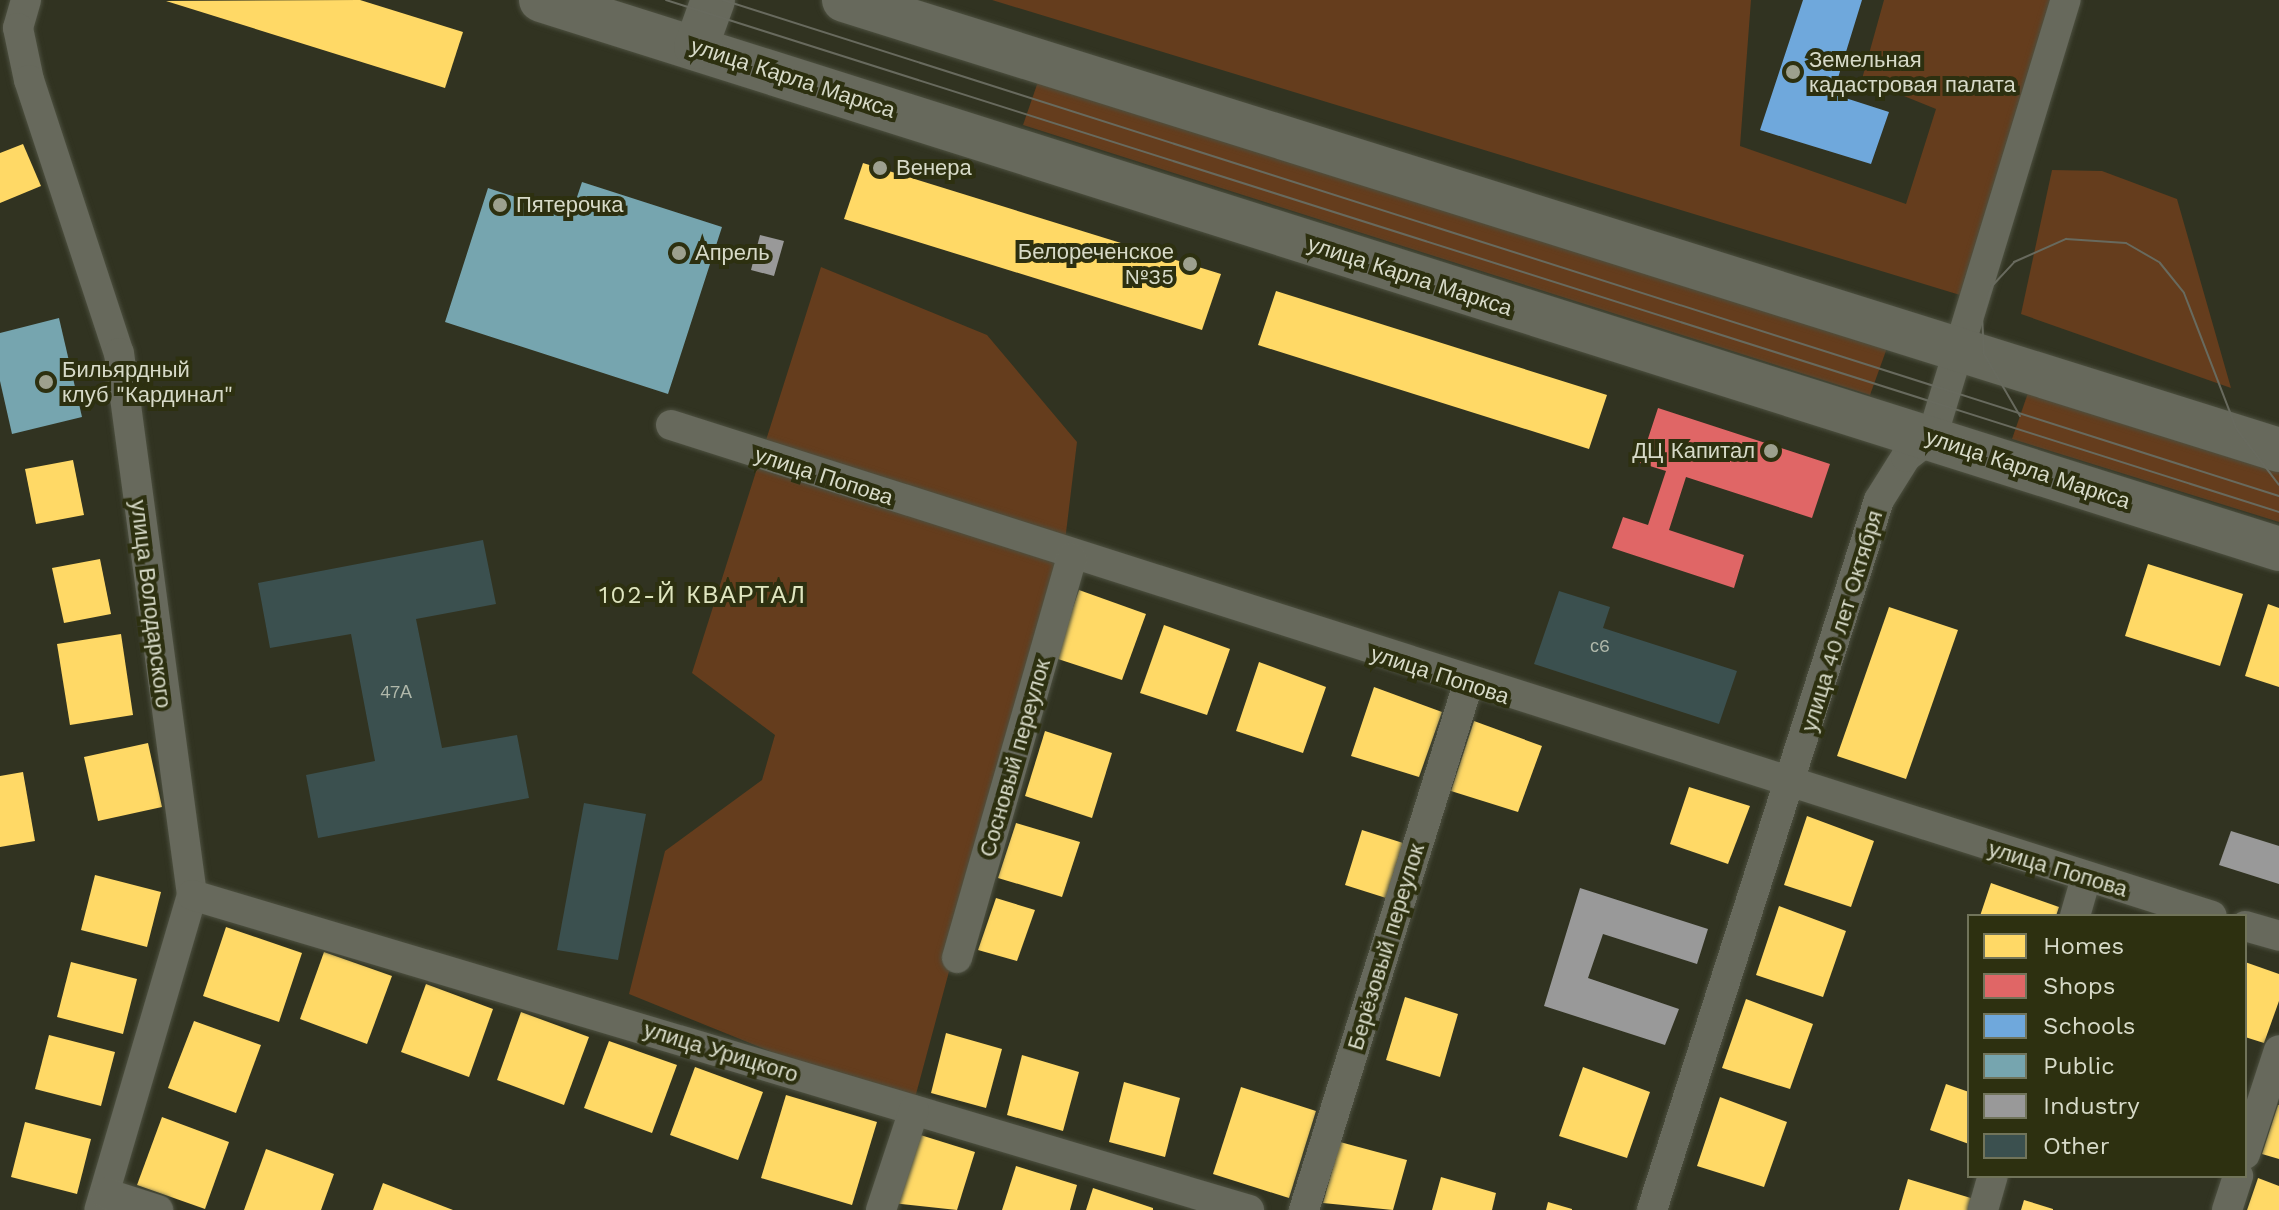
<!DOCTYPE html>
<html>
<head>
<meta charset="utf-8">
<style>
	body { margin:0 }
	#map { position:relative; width:2279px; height:1210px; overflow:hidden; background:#313321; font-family:"Work Sans",sans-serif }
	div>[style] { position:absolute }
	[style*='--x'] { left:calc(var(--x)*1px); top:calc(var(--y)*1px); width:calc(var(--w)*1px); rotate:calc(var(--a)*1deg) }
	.green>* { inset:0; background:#653d1d }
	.homes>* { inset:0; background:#ffd966 }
	.shops>* { inset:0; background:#e06666 }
	.schools>* { inset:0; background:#6fa8dc }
	.public>* { inset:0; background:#76a5af }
	.industry>* { inset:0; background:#999 }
	.building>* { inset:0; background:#3b504f }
	.roads { filter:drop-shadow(0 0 2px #4d5040) drop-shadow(0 0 2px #4d5040) }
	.street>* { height:30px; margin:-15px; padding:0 15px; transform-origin:15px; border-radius:15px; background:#67695c }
	.secondary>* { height:44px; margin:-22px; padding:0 22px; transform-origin:22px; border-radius:22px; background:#67695c }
	.tram>* { height:2px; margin:-1px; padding:0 1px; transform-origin:1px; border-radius:1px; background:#686a5e }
	.dots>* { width:22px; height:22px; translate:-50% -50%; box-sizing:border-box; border:4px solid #2d3010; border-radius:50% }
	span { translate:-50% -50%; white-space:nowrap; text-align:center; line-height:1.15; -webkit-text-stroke:8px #2d3010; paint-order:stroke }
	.number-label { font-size:18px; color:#b0b8aa }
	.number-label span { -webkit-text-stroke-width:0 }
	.poi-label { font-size:22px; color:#d7dac8 }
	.left { translate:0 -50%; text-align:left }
	.right { translate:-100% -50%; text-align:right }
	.street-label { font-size:22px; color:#d7dac8 }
	.neighbourhood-label { font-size:24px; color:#e0e6c0; letter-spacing:2px }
	.legend { position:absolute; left:1967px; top:914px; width:280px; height:264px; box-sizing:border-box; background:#2d3010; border:2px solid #71745a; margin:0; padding:10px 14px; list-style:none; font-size:24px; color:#d7dac8 }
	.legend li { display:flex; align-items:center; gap:16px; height:40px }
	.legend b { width:40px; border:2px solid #71745a }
</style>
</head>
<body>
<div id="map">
	<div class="green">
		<div style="clip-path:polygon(992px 0,1751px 0,1740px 146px,1906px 204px,1936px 109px,1862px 79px,1884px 0,2055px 0,1960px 295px)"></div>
		<div style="clip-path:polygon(1041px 73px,1887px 348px,1870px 395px,1023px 125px)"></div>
		<div style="clip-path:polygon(2052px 170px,2102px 171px,2177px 199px,2231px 388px,2021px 314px)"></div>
		<div style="clip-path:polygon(821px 267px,987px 335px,1077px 442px,1065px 541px,912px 1109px,629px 994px,665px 851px,762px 780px,775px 735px,692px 673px)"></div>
		<div style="clip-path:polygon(2029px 390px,2279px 470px,2279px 522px,2012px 439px)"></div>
	</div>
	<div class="homes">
		<div style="clip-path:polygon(360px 0,463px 32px,445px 88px,166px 1px)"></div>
		<div style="clip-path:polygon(23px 144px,41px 186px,0 203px,0 153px)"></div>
		<div style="clip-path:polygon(863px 163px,1221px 274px,1202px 330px,844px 219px)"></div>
		<div style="clip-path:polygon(1276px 291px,1607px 395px,1589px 449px,1258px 345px)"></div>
		<div style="clip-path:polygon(73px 460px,84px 515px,36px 524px,25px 469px)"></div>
		<div style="clip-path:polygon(100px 559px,111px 614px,64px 623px,52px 568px)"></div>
		<div style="clip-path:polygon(2148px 564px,2243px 594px,2220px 666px,2125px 636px)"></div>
		<div style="clip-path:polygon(1079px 590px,1146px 614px,1122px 680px,1055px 658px)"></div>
		<div style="clip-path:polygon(2268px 604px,2279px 608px,2279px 687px,2245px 676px)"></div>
		<div style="clip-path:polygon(1889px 607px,1958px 630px,1906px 779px,1837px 756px)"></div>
		<div style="clip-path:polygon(1164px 625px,1230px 649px,1207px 715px,1140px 693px)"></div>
		<div style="clip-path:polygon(121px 634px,133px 715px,70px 725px,57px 644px)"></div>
		<div style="clip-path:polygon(1259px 662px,1326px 687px,1303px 753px,1236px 731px)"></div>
		<div style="clip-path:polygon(1374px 687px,1442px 712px,1419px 777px,1351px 756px)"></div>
		<div style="clip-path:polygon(1474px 721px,1542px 746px,1518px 812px,1451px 791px)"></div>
		<div style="clip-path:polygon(1045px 731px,1112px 753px,1092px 818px,1025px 796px)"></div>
		<div style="clip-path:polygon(148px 743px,162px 807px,98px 821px,84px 757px)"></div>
		<div style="clip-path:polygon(23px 772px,35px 841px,0 847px,0 776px)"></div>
		<div style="clip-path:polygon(1689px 787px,1750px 806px,1728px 864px,1670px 844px)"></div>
		<div style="clip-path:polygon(1807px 816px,1874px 841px,1851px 907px,1784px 885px)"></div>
		<div style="clip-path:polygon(1016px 823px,1080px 842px,1062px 897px,998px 878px)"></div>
		<div style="clip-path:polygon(1362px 830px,1403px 843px,1386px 898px,1345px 885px)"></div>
		<div style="clip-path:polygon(95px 875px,161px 892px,147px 947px,81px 930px)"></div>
		<div style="clip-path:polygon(1991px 883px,2059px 907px,2056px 916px,1980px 916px)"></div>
		<div style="clip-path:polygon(996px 898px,1035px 910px,1017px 961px,978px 950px)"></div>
		<div style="clip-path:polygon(1779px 906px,1846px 931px,1823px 997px,1756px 975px)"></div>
		<div style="clip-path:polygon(226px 927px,302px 953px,279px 1022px,203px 996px)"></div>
		<div style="clip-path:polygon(324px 952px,392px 976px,367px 1044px,300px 1019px)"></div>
		<div style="clip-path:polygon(71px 962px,137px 979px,123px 1034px,57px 1017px)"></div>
		<div style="clip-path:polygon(2245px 962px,2279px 974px,2279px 1001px,2264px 1043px,2245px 1037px)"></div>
		<div style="clip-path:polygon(426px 984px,493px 1009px,469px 1077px,401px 1052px)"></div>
		<div style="clip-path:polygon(1405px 997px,1458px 1014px,1440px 1077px,1386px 1060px)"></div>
		<div style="clip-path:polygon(1746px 999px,1813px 1024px,1790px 1089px,1722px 1068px)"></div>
		<div style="clip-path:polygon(521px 1012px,589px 1037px,564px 1105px,497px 1080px)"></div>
		<div style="clip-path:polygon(194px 1021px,261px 1045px,236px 1113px,168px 1088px)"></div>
		<div style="clip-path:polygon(946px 1033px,1002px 1049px,986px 1108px,931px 1093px)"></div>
		<div style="clip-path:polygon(49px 1035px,115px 1052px,101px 1106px,35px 1089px)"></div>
		<div style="clip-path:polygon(609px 1041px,677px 1065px,652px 1133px,584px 1108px)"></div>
		<div style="clip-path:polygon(1022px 1055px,1079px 1072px,1063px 1131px,1007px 1115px)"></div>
		<div style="clip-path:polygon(695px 1067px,763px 1092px,738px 1160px,670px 1135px)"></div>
		<div style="clip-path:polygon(1583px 1067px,1650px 1092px,1627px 1158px,1559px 1136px)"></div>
		<div style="clip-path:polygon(1124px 1082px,1180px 1098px,1165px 1157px,1109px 1142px)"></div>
		<div style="clip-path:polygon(1946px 1084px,1969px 1092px,1969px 1144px,1930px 1130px)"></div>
		<div style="clip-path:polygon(1241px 1087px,1316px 1111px,1289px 1198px,1213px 1174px)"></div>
		<div style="clip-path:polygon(786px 1095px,877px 1122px,852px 1205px,761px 1178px)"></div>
		<div style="clip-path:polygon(1720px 1097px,1787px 1122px,1764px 1187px,1697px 1166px)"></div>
		<div style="clip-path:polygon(2278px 1105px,2279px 1105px,2279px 1159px,2262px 1154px)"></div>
		<div style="clip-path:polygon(162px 1117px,229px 1142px,205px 1209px,137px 1185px)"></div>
		<div style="clip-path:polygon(25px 1122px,91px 1139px,77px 1194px,11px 1177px)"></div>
		<div style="clip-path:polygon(914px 1133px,975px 1152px,957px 1210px,892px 1203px)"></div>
		<div style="clip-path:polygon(1340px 1142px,1407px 1160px,1393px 1210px,1323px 1203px)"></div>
		<div style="clip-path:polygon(266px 1149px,334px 1174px,321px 1210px,244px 1210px)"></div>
		<div style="clip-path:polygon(1016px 1166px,1077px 1185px,1070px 1210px,1002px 1210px)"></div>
		<div style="clip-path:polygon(1441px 1177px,1496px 1193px,1492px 1210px,1432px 1210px)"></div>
		<div style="clip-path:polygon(2258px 1178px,2279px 1186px,2279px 1210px,2247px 1210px)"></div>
		<div style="clip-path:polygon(1908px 1179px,1974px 1199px,1971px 1210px,1899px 1210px)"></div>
		<div style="clip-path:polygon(383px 1183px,453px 1210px,373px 1210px)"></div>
		<div style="clip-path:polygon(1093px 1188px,1153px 1208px,1153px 1210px,1086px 1210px)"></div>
		<div style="clip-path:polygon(2024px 1200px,2053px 1209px,2053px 1210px,2021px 1210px)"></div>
		<div style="clip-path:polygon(1548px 1202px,1572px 1209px,1572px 1210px,1546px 1210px)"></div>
	</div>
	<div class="shops">
		<div style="clip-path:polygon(1658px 408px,1830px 464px,1812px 518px,1686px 477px,1669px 530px,1744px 555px,1734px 588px,1612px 548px,1623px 517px,1648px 525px,1666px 471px,1640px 463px)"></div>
	</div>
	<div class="schools">
		<div style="clip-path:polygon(1803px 0,1862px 0,1833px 94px,1889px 112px,1871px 164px,1760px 130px)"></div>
	</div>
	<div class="public">
		<div style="clip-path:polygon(582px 182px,722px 227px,668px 394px,445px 322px,488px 188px,571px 215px)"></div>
		<div style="clip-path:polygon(59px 318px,82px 417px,12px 434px,0 381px,0 333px)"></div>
	</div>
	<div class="industry">
		<div style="clip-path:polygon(760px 235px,784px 241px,774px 276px,751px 270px)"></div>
		<div style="clip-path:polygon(2231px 831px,2279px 846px,2279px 884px,2219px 865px)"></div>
		<div style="clip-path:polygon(1580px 888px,1708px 929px,1697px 964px,1603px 934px,1588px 978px,1679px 1009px,1665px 1045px,1544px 1006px)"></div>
	</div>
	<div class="building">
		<div style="clip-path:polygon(483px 540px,496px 604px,416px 619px,442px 748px,517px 735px,529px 798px,318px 838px,306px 775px,375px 761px,351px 634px,270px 648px,258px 583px)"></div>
		<div style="clip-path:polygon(1559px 591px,1610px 607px,1603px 628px,1737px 671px,1719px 724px,1534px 664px)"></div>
		<div style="clip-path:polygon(584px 803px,646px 814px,618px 960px,557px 950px)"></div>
	</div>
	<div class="roads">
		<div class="street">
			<div style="--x:26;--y:0;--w:29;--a:106"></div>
			<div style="--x:18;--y:28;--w:53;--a:78.1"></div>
			<div style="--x:29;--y:80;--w:287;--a:71.8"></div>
			<div style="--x:119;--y:353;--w:547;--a:82.33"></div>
			<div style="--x:192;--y:895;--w:328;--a:106.4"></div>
			<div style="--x:671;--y:425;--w:1617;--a:17.67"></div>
			<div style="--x:192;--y:895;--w:1103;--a:16.59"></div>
			<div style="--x:2075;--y:916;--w:40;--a:-74"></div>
			<div style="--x:2245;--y:926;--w:35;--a:16"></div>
			<div style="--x:957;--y:958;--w:416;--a:-74"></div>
			<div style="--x:2245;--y:1154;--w:109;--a:-71.9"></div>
			<div style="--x:105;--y:1193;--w:56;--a:17.8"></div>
			<div style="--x:881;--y:1210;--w:105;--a:-71.7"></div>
			<div style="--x:1304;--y:1210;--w:551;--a:-72.68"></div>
			<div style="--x:1652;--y:1210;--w:745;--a:-72.27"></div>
			<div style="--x:1879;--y:500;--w:51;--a:-57.9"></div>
			<div style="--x:1906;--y:457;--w:33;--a:-38"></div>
			<div style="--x:1932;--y:437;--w:457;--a:-73"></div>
			<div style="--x:1983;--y:1210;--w:35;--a:-74"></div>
			<div style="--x:2227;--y:1210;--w:36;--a:-72"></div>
		</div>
		<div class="secondary">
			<div style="--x:541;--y:0;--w:1823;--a:17.53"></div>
			<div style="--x:844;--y:0;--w:1504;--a:17.41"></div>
			<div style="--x:696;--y:47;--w:50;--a:-70.1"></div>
		</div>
	</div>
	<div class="tram">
		<div style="--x:666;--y:0;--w:1692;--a:17.61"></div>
		<div style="--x:723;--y:0;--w:1633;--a:17.68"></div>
		<div style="--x:2020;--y:416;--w:72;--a:-120.1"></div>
		<div style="--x:1984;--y:354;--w:36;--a:-93"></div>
		<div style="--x:1982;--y:318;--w:34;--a:-73"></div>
		<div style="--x:1992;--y:286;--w:33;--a:-47"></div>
		<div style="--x:2014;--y:262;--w:57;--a:-23.9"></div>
		<div style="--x:2066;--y:239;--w:60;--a:3.8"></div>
		<div style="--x:2126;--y:243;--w:39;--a:30"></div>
		<div style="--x:2160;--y:263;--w:38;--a:51"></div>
		<div style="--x:2184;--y:293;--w:145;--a:68.9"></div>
		<div style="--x:2236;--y:428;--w:71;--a:53"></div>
	</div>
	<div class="dots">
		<div style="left:1793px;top:72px;background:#9da08e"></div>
		<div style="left:880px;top:168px;background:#9da08e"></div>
		<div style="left:500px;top:205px;background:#9da08e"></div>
		<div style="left:679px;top:253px;background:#9da08e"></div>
		<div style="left:1190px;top:264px;background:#9da08e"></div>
		<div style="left:46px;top:382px;background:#9da08e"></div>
		<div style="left:1771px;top:451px;background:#9da08e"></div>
	</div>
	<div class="number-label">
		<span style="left:1600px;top:646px">с6</span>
		<span style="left:396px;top:692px">47А</span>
	</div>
	<div class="poi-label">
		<span class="left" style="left:1809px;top:72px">Земельная<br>кадастровая палата</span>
		<span class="left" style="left:896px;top:168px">Венера</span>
		<span class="left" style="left:516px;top:205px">Пятерочка</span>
		<span class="right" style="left:1174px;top:264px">Белореченское<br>№35</span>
		<span class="left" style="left:695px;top:253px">Апрель</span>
		<span class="left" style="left:62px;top:382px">Бильярдный<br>клуб "Кардинал"</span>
		<span class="right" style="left:1755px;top:451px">ДЦ Капитал</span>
	</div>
	<div class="street-label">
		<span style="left:793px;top:78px;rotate:18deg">улица Карла Маркса</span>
		<span style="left:1410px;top:276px;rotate:18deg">улица Карла Маркса</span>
		<span style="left:2028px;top:469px;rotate:18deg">улица Карла Маркса</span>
		<span style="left:824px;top:476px;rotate:18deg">улица Попова</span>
		<span style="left:151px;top:604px;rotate:83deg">улица Володарского</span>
		<span style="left:1842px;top:621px;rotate:-73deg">улица 40 лет Октября</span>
		<span style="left:1440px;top:675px;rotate:18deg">улица Попова</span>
		<span style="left:1015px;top:758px;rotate:-74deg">Сосновый переулок</span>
		<span style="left:2058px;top:869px;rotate:17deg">улица Попова</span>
		<span style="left:1386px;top:947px;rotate:-73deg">Берёзовый переулок</span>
		<span style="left:721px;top:1052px;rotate:17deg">улица Урицкого</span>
	</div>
	<div class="neighbourhood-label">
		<span style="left:703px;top:596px">102-Й КВАРТАЛ</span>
	</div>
	<ul class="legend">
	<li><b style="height:22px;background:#ffd966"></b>Homes</li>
	<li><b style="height:22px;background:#e06666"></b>Shops</li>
	<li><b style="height:22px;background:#6fa8dc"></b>Schools</li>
	<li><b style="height:22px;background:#76a5af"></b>Public</li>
	<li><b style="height:22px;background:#999"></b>Industry</li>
	<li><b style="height:22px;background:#3b504f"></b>Other</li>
	</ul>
</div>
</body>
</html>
